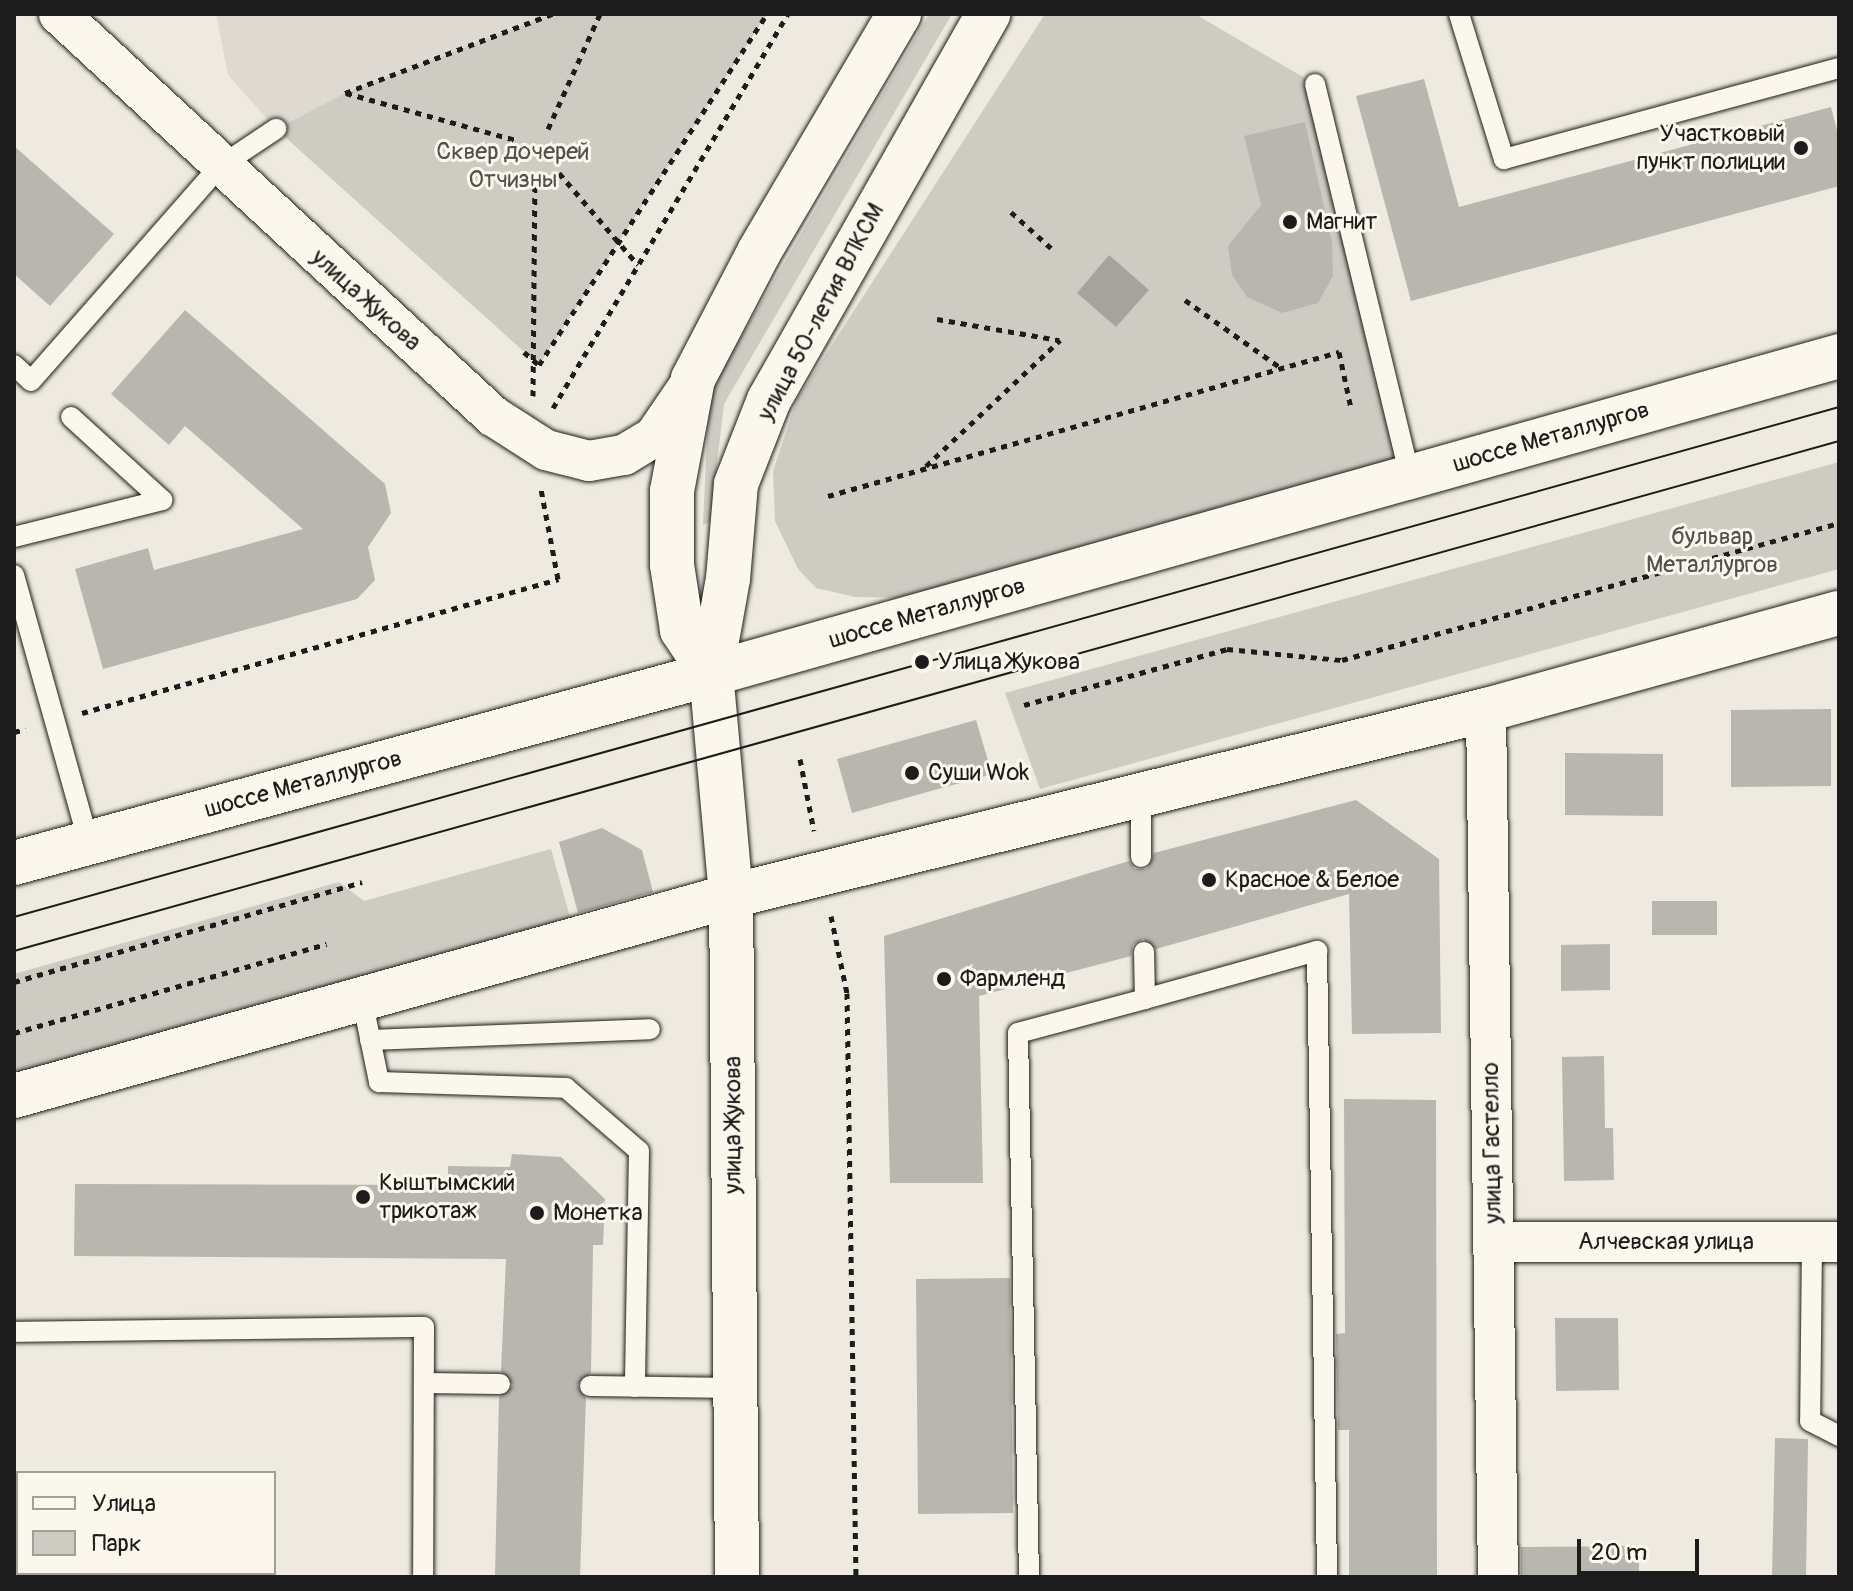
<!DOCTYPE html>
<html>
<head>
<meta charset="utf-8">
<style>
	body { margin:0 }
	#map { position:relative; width:1853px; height:1591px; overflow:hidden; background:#eeeadf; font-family:Pangolin,sans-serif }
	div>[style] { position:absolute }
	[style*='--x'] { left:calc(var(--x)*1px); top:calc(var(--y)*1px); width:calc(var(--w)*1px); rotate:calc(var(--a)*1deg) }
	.built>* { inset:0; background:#dedad1 }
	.green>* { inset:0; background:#ceccc2 }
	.water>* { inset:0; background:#a6a39d }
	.building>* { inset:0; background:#b9b6af }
	.path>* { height:5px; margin-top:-2.5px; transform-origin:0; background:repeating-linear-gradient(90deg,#1c1c1c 0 6px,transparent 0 12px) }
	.roads { filter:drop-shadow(0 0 2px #1c1c1c) drop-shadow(0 0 2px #1c1c1c) }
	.service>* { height:20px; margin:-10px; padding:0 10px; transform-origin:10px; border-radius:10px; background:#fbf7ec }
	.minor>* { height:40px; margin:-20px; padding:0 20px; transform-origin:20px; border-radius:20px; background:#fbf7ec }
	.tertiary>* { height:44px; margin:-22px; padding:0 22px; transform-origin:22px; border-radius:22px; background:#fbf7ec }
	.secondary>* { height:44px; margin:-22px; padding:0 22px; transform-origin:22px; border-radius:22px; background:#fbf7ec }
	.primary>* { height:44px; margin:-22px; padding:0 22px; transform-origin:22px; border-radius:22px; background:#fbf7ec }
	.tram>* { height:2px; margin:-1px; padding:0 1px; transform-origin:1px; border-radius:1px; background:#1c1c1c }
	.dots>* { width:22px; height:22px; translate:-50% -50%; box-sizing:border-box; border:4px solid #fbf7ec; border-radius:50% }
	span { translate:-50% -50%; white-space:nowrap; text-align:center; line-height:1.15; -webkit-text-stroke:6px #fbf7ec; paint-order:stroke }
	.poi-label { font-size:24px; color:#1c1c1c }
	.right { translate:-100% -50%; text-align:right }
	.left { translate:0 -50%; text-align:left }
	.park-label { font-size:24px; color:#51514e }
	.street-label { font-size:24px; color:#1c1c1c }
	.frame { position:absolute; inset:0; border:16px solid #1c1c1c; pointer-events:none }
	.legend { position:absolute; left:16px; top:1471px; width:260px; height:104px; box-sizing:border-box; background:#fbf7ec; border:2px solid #a29f99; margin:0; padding:10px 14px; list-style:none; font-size:24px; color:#1c1c1c }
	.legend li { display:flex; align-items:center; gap:16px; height:40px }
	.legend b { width:40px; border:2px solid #a29f99 }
	.scale { position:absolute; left:1577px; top:1539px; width:122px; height:36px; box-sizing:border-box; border:4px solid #1c1c1c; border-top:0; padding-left:10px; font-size:24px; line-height:28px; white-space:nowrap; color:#1c1c1c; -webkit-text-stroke:6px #fbf7ec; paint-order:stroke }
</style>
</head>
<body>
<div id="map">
	<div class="built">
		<div style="clip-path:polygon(216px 14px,552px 14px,345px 93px,276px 129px,228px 75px)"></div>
	</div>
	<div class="green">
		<div style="clip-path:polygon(552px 14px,767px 14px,539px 365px,276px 129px,345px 93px)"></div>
		<div style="clip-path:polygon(929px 14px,952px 14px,724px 404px,710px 522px,703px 525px,709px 392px)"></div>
		<div style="clip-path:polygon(1045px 14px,1195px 14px,1315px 84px,1405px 457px,907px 598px,855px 597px,816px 588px,798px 569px,775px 521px,773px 471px,797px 399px)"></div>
		<div style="clip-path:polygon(1839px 462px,1839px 569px,1040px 789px,1005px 693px)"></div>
		<div style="clip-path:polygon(551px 849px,572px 924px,14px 1081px,14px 974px,339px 882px,364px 901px)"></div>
	</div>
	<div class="water">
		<div style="clip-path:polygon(1109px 255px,1149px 290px,1116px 327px,1077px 293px)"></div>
	</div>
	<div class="building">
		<div style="clip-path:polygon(1424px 79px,1459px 207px,1831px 107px,1839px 138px,1839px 186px,1411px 301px,1356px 96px)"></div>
		<div style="clip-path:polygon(1305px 122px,1332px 242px,1333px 276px,1318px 303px,1282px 313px,1247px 297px,1232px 275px,1228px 246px,1261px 205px,1244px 136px)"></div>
		<div style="clip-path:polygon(14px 146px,114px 234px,50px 306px,14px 274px)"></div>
		<div style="clip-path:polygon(185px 310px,385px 484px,391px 513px,368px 547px,375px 580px,357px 599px,103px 669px,75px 569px,148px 548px,154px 570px,303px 529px,185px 426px,169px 445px,111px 394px)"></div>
		<div style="clip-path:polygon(1831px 709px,1831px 786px,1731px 787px,1731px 710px)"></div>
		<div style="clip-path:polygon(976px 720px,992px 774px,852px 813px,837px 759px)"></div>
		<div style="clip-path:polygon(1565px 753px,1663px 754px,1663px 816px,1565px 815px)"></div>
		<div style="clip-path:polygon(1356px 800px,1439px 859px,1441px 1033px,1352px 1034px,1349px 894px,1156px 949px,1143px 939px,1133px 945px,1131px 956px,979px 996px,983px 1183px,890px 1183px,884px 936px,1129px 861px,1135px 869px,1147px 869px,1154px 853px)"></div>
		<div style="clip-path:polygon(602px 828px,642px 850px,653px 892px,578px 913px,559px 842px)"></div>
		<div style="clip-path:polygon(1652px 901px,1717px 901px,1717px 935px,1652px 935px)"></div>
		<div style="clip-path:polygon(1610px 944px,1610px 990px,1561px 991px,1561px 945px)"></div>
		<div style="clip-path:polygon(1604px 1056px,1605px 1128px,1613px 1128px,1614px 1180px,1564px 1181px,1562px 1057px)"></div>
		<div style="clip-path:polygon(1344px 1099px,1436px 1100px,1437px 1577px,1349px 1577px,1349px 1430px,1338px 1430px,1336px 1334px,1345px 1333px)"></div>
		<div style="clip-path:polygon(512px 1154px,561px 1157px,605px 1199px,603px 1245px,593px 1245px,591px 1373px,577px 1385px,586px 1398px,580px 1577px,495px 1577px,499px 1397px,513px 1385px,501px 1371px,506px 1259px,74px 1256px,75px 1184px,448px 1185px,448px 1166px,510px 1167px)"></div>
		<div style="clip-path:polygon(1010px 1278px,1013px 1513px,918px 1514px,916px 1279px)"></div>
		<div style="clip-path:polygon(1555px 1318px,1618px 1318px,1619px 1390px,1556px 1391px)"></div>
		<div style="clip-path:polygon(1775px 1438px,1808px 1439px,1806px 1577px,1772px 1577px)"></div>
		<div style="clip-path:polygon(1639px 1546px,1639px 1577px,1521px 1577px,1521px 1547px)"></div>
	</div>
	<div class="path">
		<div style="--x:345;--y:93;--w:222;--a:-20.9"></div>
		<div style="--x:346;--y:93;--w:176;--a:15.5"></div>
		<div style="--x:548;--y:129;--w:126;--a:-65.7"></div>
		<div style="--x:559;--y:173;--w:121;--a:49.3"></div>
		<div style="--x:1011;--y:212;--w:54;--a:42"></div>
		<div style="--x:1185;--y:300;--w:118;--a:35.3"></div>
		<div style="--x:937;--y:319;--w:124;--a:9.8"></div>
		<div style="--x:524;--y:352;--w:20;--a:41"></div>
		<div style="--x:539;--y:365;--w:419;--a:-57"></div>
		<div style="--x:533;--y:396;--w:215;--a:-89.5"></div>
		<div style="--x:553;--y:408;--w:459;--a:-59.2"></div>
		<div style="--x:926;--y:466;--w:184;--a:-43.2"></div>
		<div style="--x:828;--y:496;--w:531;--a:-15.74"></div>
		<div style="--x:1339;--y:352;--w:57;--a:77.9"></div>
		<div style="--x:1024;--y:705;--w:211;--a:-15.4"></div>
		<div style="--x:1227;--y:649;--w:116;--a:5.5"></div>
		<div style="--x:1342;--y:660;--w:516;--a:-15.41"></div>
		<div style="--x:82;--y:713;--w:495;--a:-15.7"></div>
		<div style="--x:558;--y:579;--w:92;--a:-100.7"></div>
		<div style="--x:14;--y:732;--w:12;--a:-14"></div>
		<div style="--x:800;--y:759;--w:73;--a:79"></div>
		<div style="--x:831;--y:916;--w:79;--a:78.3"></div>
		<div style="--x:847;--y:993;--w:584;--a:89.12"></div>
		<div style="--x:14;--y:982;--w:362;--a:-16"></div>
		<div style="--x:14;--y:1033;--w:325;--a:-15.9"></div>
	</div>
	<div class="roads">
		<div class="service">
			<div style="--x:1459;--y:14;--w:152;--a:72.8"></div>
			<div style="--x:1504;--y:159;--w:347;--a:-15.2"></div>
			<div style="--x:1315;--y:84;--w:404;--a:76.4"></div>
			<div style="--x:14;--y:365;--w:23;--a:43"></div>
			<div style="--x:31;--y:381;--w:285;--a:-48.7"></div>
			<div style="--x:219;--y:167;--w:69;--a:-33.7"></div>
			<div style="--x:14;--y:537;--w:153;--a:-14"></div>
			<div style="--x:162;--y:500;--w:123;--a:-137.6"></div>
			<div style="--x:14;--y:575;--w:278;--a:74.4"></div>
			<div style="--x:1141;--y:795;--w:62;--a:90"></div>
			<div style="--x:362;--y:999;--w:85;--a:78.4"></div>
			<div style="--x:379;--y:1082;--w:187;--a:1.8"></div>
			<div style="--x:566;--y:1088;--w:96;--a:40.8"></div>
			<div style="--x:639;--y:1151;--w:236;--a:91"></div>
			<div style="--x:1145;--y:999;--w:179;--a:-15.6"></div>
			<div style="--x:1317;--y:951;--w:626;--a:89.08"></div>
			<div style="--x:370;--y:1040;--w:280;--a:-2.2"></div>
			<div style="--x:1812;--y:1242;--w:179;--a:90.6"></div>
			<div style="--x:1810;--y:1421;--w:33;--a:27"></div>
			<div style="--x:14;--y:1332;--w:410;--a:-0.7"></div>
			<div style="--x:424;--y:1327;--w:250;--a:90.2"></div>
			<div style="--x:424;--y:1383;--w:76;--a:0.8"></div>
			<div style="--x:590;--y:1386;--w:145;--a:0.8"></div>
			<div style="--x:1029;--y:1577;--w:544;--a:-91.16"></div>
			<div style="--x:1018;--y:1033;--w:131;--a:-15"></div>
			<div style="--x:1145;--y:999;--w:47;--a:-91.2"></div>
		</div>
		<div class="minor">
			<div style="--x:59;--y:14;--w:592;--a:42.81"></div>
			<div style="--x:493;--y:416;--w:63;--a:32.7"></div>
			<div style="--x:546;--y:450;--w:44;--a:14.3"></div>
			<div style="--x:589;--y:461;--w:36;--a:-10"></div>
			<div style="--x:624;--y:455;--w:35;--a:-31"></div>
			<div style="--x:654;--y:437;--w:65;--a:-55.6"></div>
			<div style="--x:1486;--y:710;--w:867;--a:89.21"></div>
			<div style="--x:1493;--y:1242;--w:346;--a:0"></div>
		</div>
		<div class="tertiary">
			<div style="--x:14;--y:1096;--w:744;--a:-15.59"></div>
			<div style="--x:731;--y:896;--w:778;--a:-13.84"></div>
			<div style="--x:1486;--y:710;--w:366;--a:-15.4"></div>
		</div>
		<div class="secondary">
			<div style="--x:737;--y:1577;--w:681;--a:-90.5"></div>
			<div style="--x:731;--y:896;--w:223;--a:-95.1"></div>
			<div style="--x:711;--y:674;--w:1172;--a:-15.74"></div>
		</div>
		<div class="primary">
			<div style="--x:711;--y:674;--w:53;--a:-123.4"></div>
			<div style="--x:682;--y:630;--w:66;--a:-98.7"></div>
			<div style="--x:672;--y:565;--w:74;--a:-90"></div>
			<div style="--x:672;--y:491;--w:114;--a:-79.4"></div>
			<div style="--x:693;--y:379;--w:143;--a:-62.5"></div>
			<div style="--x:759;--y:252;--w:276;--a:-59.5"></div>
			<div style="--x:711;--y:674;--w:97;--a:-79.9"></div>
			<div style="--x:728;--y:579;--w:95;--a:-85.2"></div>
			<div style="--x:736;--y:484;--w:90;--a:-68.6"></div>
			<div style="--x:769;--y:400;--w:444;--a:-60.4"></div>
			<div style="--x:14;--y:863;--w:722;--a:-15.17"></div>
		</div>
	</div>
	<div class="tram">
		<div style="--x:14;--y:917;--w:1895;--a:-15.61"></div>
		<div style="--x:14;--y:951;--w:1895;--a:-15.61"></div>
	</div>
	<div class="dots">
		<div style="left:1801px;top:148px;background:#1c1c1c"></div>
		<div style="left:1290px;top:222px;background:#1c1c1c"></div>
		<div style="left:922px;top:662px;background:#1c1c1c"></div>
		<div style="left:912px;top:773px;background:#1c1c1c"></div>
		<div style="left:1209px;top:880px;background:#1c1c1c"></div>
		<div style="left:944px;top:979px;background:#1c1c1c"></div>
		<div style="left:363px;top:1197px;background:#1c1c1c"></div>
		<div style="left:537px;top:1213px;background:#1c1c1c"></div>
	</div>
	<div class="poi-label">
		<span class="right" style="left:1785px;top:148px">Участковый<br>пункт полиции</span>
		<span class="left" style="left:1306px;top:222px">Магнит</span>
		<span class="left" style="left:938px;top:662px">Улица Жукова</span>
		<span class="left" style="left:928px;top:773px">Суши Wok</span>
		<span class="left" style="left:1225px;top:880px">Красное &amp; Белое</span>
		<span class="left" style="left:960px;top:979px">Фармленд</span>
		<span class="left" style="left:379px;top:1197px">Кыштымский<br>трикотаж</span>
		<span class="left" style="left:553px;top:1213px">Монетка</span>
	</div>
	<div class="park-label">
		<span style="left:513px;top:166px">Сквер дочерей<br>Отчизны</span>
		<span style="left:1712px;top:551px">бульвар<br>Металлургов</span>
	</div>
	<div class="street-label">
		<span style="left:366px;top:300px;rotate:42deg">улица Жукова</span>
		<span style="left:821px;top:312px;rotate:-62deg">улица 50-летия ВЛКСМ</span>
		<span style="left:1551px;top:437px;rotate:-16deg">шоссе Металлургов</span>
		<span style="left:927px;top:613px;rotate:-16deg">шоссе Металлургов</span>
		<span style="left:303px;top:784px;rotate:-15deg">шоссе Металлургов</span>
		<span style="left:733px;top:1125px;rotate:-90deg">улица Жукова</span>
		<span style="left:1492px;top:1143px;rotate:-91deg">улица Гастелло</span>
		<span style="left:1666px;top:1242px">Алчевская улица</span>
	</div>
	<div class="frame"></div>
	<ul class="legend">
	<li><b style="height:10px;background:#fbf7ec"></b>Улица</li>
	<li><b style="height:22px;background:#ceccc2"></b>Парк</li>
	</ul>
	<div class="scale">20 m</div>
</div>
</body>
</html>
